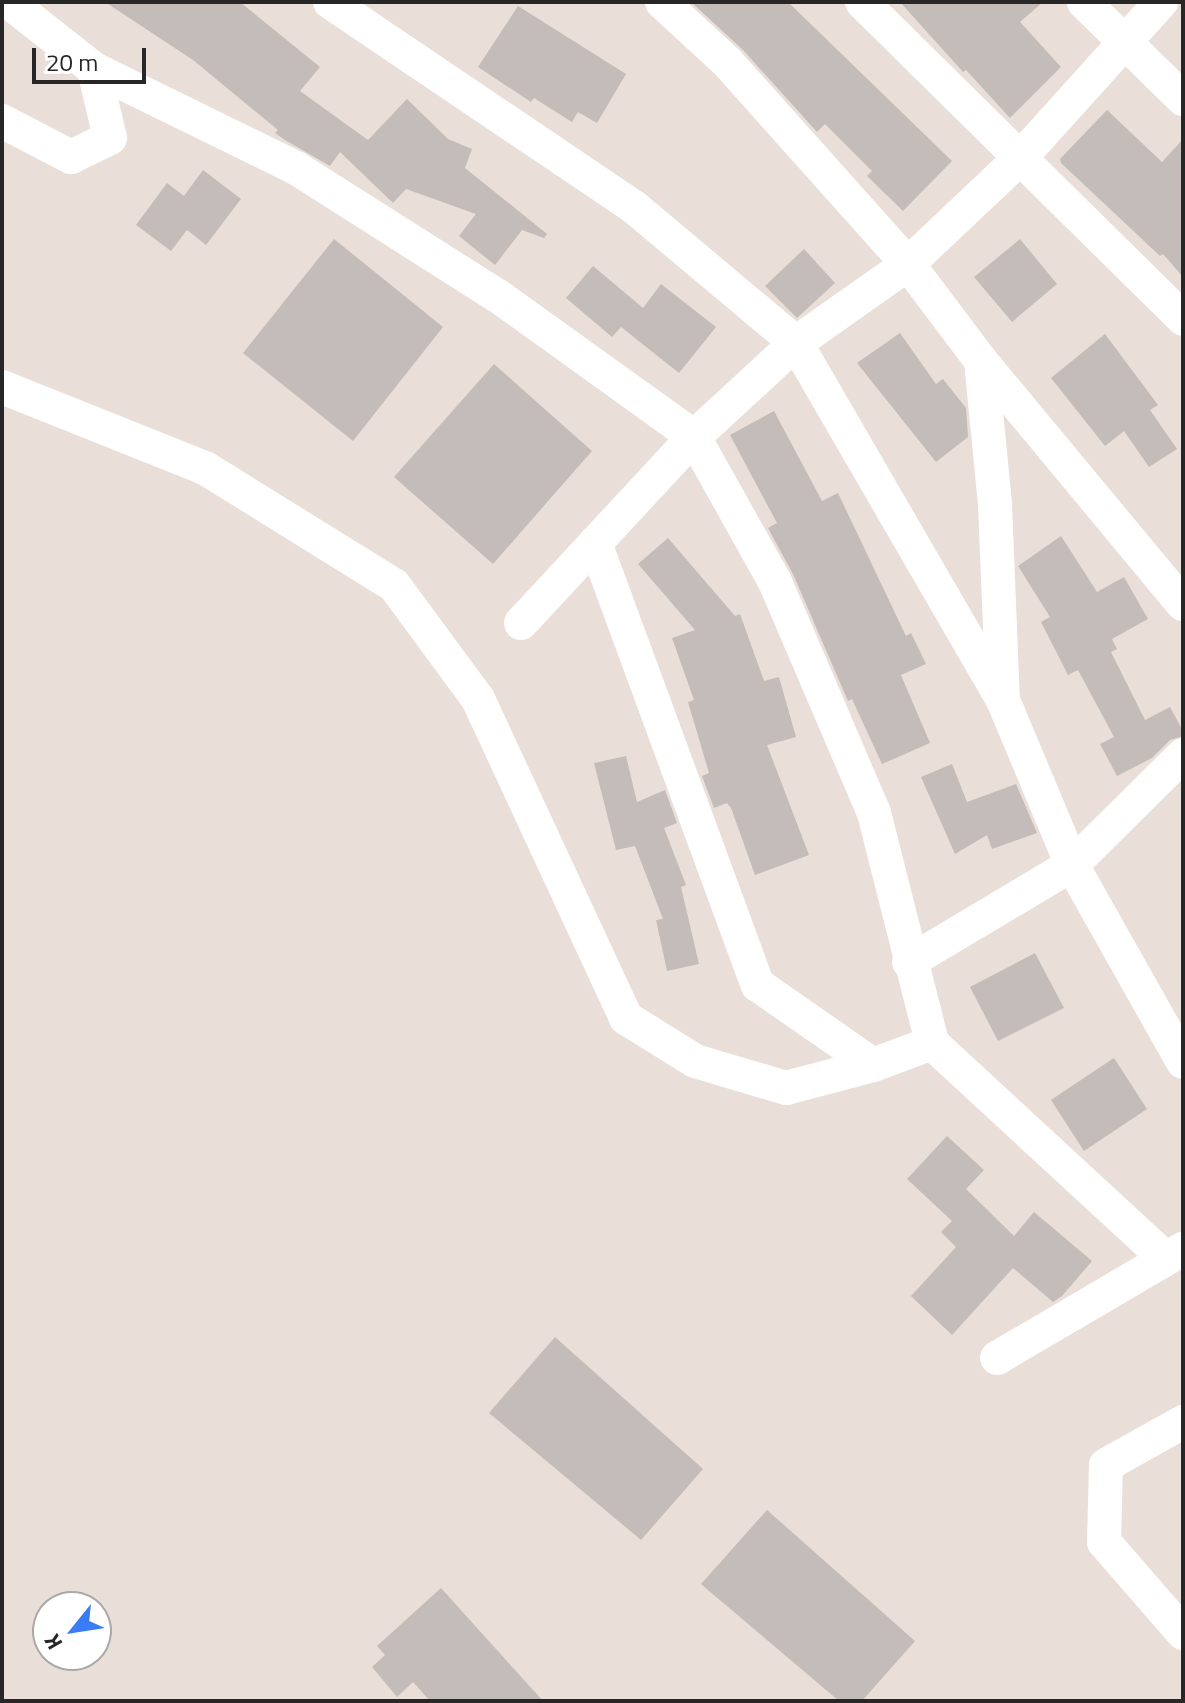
<!DOCTYPE html>
<html>
<head>
<meta charset="utf-8">
<style>
	body { margin:0 }
	#map { position:relative; width:1185px; height:1703px; overflow:hidden; background:#e9dfd8; font-family:"Titillium Web",sans-serif }
	div>[style] { position:absolute }
	[style*='--x'] { left:calc(var(--x)*1px); top:calc(var(--y)*1px); width:calc(var(--w)*1px); rotate:calc(var(--a)*1deg) }
	.building>* { inset:0; background:#c4bcb8 }
	.street>* { height:34px; margin:-17px; padding:0 17px; transform-origin:17px; border-radius:17px; background:#fff }
	span { translate:-50% -50%; white-space:nowrap; text-align:center; line-height:1.15; -webkit-text-stroke:7px #fff; paint-order:stroke }
	.frame { position:absolute; inset:0; border:4px solid #272727; pointer-events:none }
	.north { position:absolute; left:32px; top:1591px; width:80px; height:80px; box-sizing:border-box; background:#fff; border:2px solid #a9a9a9; border-radius:50%; rotate:240deg; font-size:22px; font-weight:700; line-height:32px; text-align:center; color:#272727 }
	.north::after { content:''; display:block; margin:auto; width:28px; height:36px; background:#397cf6; clip-path:polygon(50% 0,100% 100%,50% 72%,0 100%) }
	.scale { position:absolute; left:32px; top:48px; width:114px; height:36px; box-sizing:border-box; border:4px solid #272727; border-top:0; padding-left:10px; font-size:24px; line-height:28px; white-space:nowrap; color:#272727; -webkit-text-stroke:6px #fff; paint-order:stroke }
</style>
</head>
<body>
<div id="map">
	<div class="building">
		<div style="clip-path:polygon(105px 2px,240px 2px,320px 67px,300px 91px,368px 140px,407px 99px,448px 139px,472px 149px,465px 168px,547px 234px,544px 238px,522px 230px,495px 265px,459px 236px,476px 214px,406px 189px,393px 203px,340px 152px,330px 166px,285px 140px,275px 133px,278px 130px,193px 60px)"></div>
		<div style="clip-path:polygon(691px 2px,788px 2px,952px 161px,903px 211px,867px 176px,872px 171px,825px 124px,817px 132px,743px 50px)"></div>
		<div style="clip-path:polygon(900px 2px,1043px 2px,1020px 22px,1061px 67px,1010px 118px,966px 70px,963px 72px)"></div>
		<div style="clip-path:polygon(518px 6px,626px 74px,597px 123px,578px 112px,572px 122px,534px 98px,531px 102px,478px 67px)"></div>
		<div style="clip-path:polygon(1107px 110px,1162px 162px,1183px 139px,1183px 277px,1163px 254px,1160px 256px,1061px 163px,1060px 159px)"></div>
		<div style="clip-path:polygon(203px 170px,241px 199px,206px 245px,187px 230px,171px 251px,136px 225px,167px 183px,184px 196px)"></div>
		<div style="clip-path:polygon(334px 239px,443px 327px,353px 441px,243px 353px)"></div>
		<div style="clip-path:polygon(1020px 239px,1057px 284px,1012px 322px,974px 277px)"></div>
		<div style="clip-path:polygon(804px 249px,835px 283px,797px 318px,765px 286px)"></div>
		<div style="clip-path:polygon(593px 266px,643px 308px,661px 284px,716px 327px,679px 373px,621px 327px,612px 337px,566px 298px)"></div>
		<div style="clip-path:polygon(900px 333px,936px 384px,943px 379px,966px 408px,968px 437px,936px 462px,857px 363px)"></div>
		<div style="clip-path:polygon(1105px 334px,1158px 405px,1150px 410px,1177px 449px,1149px 467px,1124px 431px,1105px 446px,1051px 378px)"></div>
		<div style="clip-path:polygon(494px 364px,592px 451px,493px 564px,394px 477px)"></div>
		<div style="clip-path:polygon(774px 411px,822px 501px,838px 493px,906px 636px,911px 633px,926px 664px,901px 675px,930px 743px,882px 764px,852px 699px,848px 701px,793px 574px,768px 528px,777px 523px,730px 435px)"></div>
		<div style="clip-path:polygon(1061px 536px,1097px 592px,1124px 577px,1148px 619px,1112px 639px,1117px 649px,1111px 652px,1145px 720px,1170px 707px,1183px 731px,1183px 736px,1170px 740px,1152px 758px,1117px 776px,1100px 744px,1114px 737px,1078px 670px,1068px 675px,1041px 622px,1050px 617px,1018px 566px)"></div>
		<div style="clip-path:polygon(668px 538px,735px 616px,740px 614px,764px 681px,779px 677px,796px 737px,767px 745px,809px 855px,755px 875px,731px 808px,727px 803px,714px 808px,702px 776px,709px 773px,688px 702px,694px 700px,672px 638px,695px 630px,638px 564px)"></div>
		<div style="clip-path:polygon(626px 756px,637px 802px,665px 790px,677px 823px,664px 828px,686px 885px,681px 887px,699px 964px,667px 971px,656px 920px,663px 919px,635px 846px,616px 850px,594px 763px)"></div>
		<div style="clip-path:polygon(952px 764px,967px 802px,1016px 784px,1037px 833px,992px 849px,987px 835px,955px 854px,921px 777px)"></div>
		<div style="clip-path:polygon(1035px 953px,1064px 1008px,998px 1041px,970px 987px)"></div>
		<div style="clip-path:polygon(1114px 1058px,1147px 1109px,1084px 1151px,1051px 1100px)"></div>
		<div style="clip-path:polygon(947px 1136px,984px 1170px,966px 1189px,1014px 1236px,1034px 1212px,1092px 1261px,1062px 1296px,1053px 1302px,1013px 1268px,952px 1335px,911px 1296px,956px 1247px,941px 1232px,952px 1221px,907px 1179px)"></div>
		<div style="clip-path:polygon(555px 1337px,703px 1469px,641px 1540px,489px 1413px)"></div>
		<div style="clip-path:polygon(767px 1510px,915px 1641px,862px 1701px,839px 1701px,701px 1584px)"></div>
		<div style="clip-path:polygon(441px 1588px,543px 1701px,430px 1701px,413px 1682px,397px 1697px,372px 1667px,385px 1655px,377px 1646px)"></div>
	</div>
	<div class="street">
		<div style="--x:9;--y:2;--w:108;--a:38.2"></div>
		<div style="--x:94;--y:69;--w:225;--a:26.1"></div>
		<div style="--x:296;--y:168;--w:239;--a:32.4"></div>
		<div style="--x:498;--y:296;--w:241;--a:35.7"></div>
		<div style="--x:694;--y:437;--w:166;--a:60.8"></div>
		<div style="--x:775;--y:582;--w:251;--a:66.8"></div>
		<div style="--x:874;--y:813;--w:237;--a:75.8"></div>
		<div style="--x:932;--y:1043;--w:317;--a:42.7"></div>
		<div style="--x:330;--y:2;--w:367;--a:34"></div>
		<div style="--x:634;--y:207;--w:212;--a:40"></div>
		<div style="--x:796;--y:343;--w:413;--a:59.9"></div>
		<div style="--x:662;--y:2;--w:90;--a:42.7"></div>
		<div style="--x:728;--y:63;--w:270;--a:48.2"></div>
		<div style="--x:908;--y:264;--w:121;--a:53"></div>
		<div style="--x:981;--y:361;--w:316;--a:50.3"></div>
		<div style="--x:862;--y:2;--w:451;--a:44.6"></div>
		<div style="--x:1084;--y:2;--w:139;--a:44.4"></div>
		<div style="--x:2;--y:121;--w:78;--a:27.6"></div>
		<div style="--x:71;--y:157;--w:43;--a:-26"></div>
		<div style="--x:110;--y:138;--w:71;--a:-103.1"></div>
		<div style="--x:981;--y:361;--w:144;--a:84.4"></div>
		<div style="--x:995;--y:504;--w:196;--a:87.7"></div>
		<div style="--x:1003;--y:700;--w:179;--a:67.3"></div>
		<div style="--x:1072;--y:865;--w:226;--a:60.6"></div>
		<div style="--x:2;--y:387;--w:219;--a:21.8"></div>
		<div style="--x:205;--y:468;--w:222;--a:31.8"></div>
		<div style="--x:394;--y:585;--w:142;--a:53.6"></div>
		<div style="--x:478;--y:699;--w:352;--a:65.1"></div>
		<div style="--x:626;--y:1018;--w:81;--a:31.9"></div>
		<div style="--x:695;--y:1061;--w:95;--a:16.5"></div>
		<div style="--x:786;--y:1088;--w:90;--a:-14.8"></div>
		<div style="--x:873;--y:1065;--w:63;--a:-20.4"></div>
		<div style="--x:595;--y:543;--w:471;--a:69.8"></div>
		<div style="--x:758;--y:985;--w:140;--a:34.8"></div>
		<div style="--x:521;--y:623;--w:254;--a:-47.1"></div>
		<div style="--x:694;--y:437;--w:139;--a:-42.7"></div>
		<div style="--x:796;--y:343;--w:137;--a:-35.2"></div>
		<div style="--x:908;--y:264;--w:156;--a:-43.4"></div>
		<div style="--x:1021;--y:157;--w:209;--a:-47.9"></div>
		<div style="--x:909;--y:962;--w:190;--a:-30.8"></div>
		<div style="--x:1072;--y:865;--w:156;--a:-44.7"></div>
		<div style="--x:997;--y:1358;--w:216;--a:-30.4"></div>
		<div style="--x:1183;--y:1422;--w:88;--a:150.8"></div>
		<div style="--x:1106;--y:1465;--w:77;--a:91.5"></div>
		<div style="--x:1104;--y:1542;--w:121;--a:49"></div>
	</div>
	<div class="frame"></div>
	<div class="north">K</div>
	<div class="scale">20 m</div>
</div>
</body>
</html>
